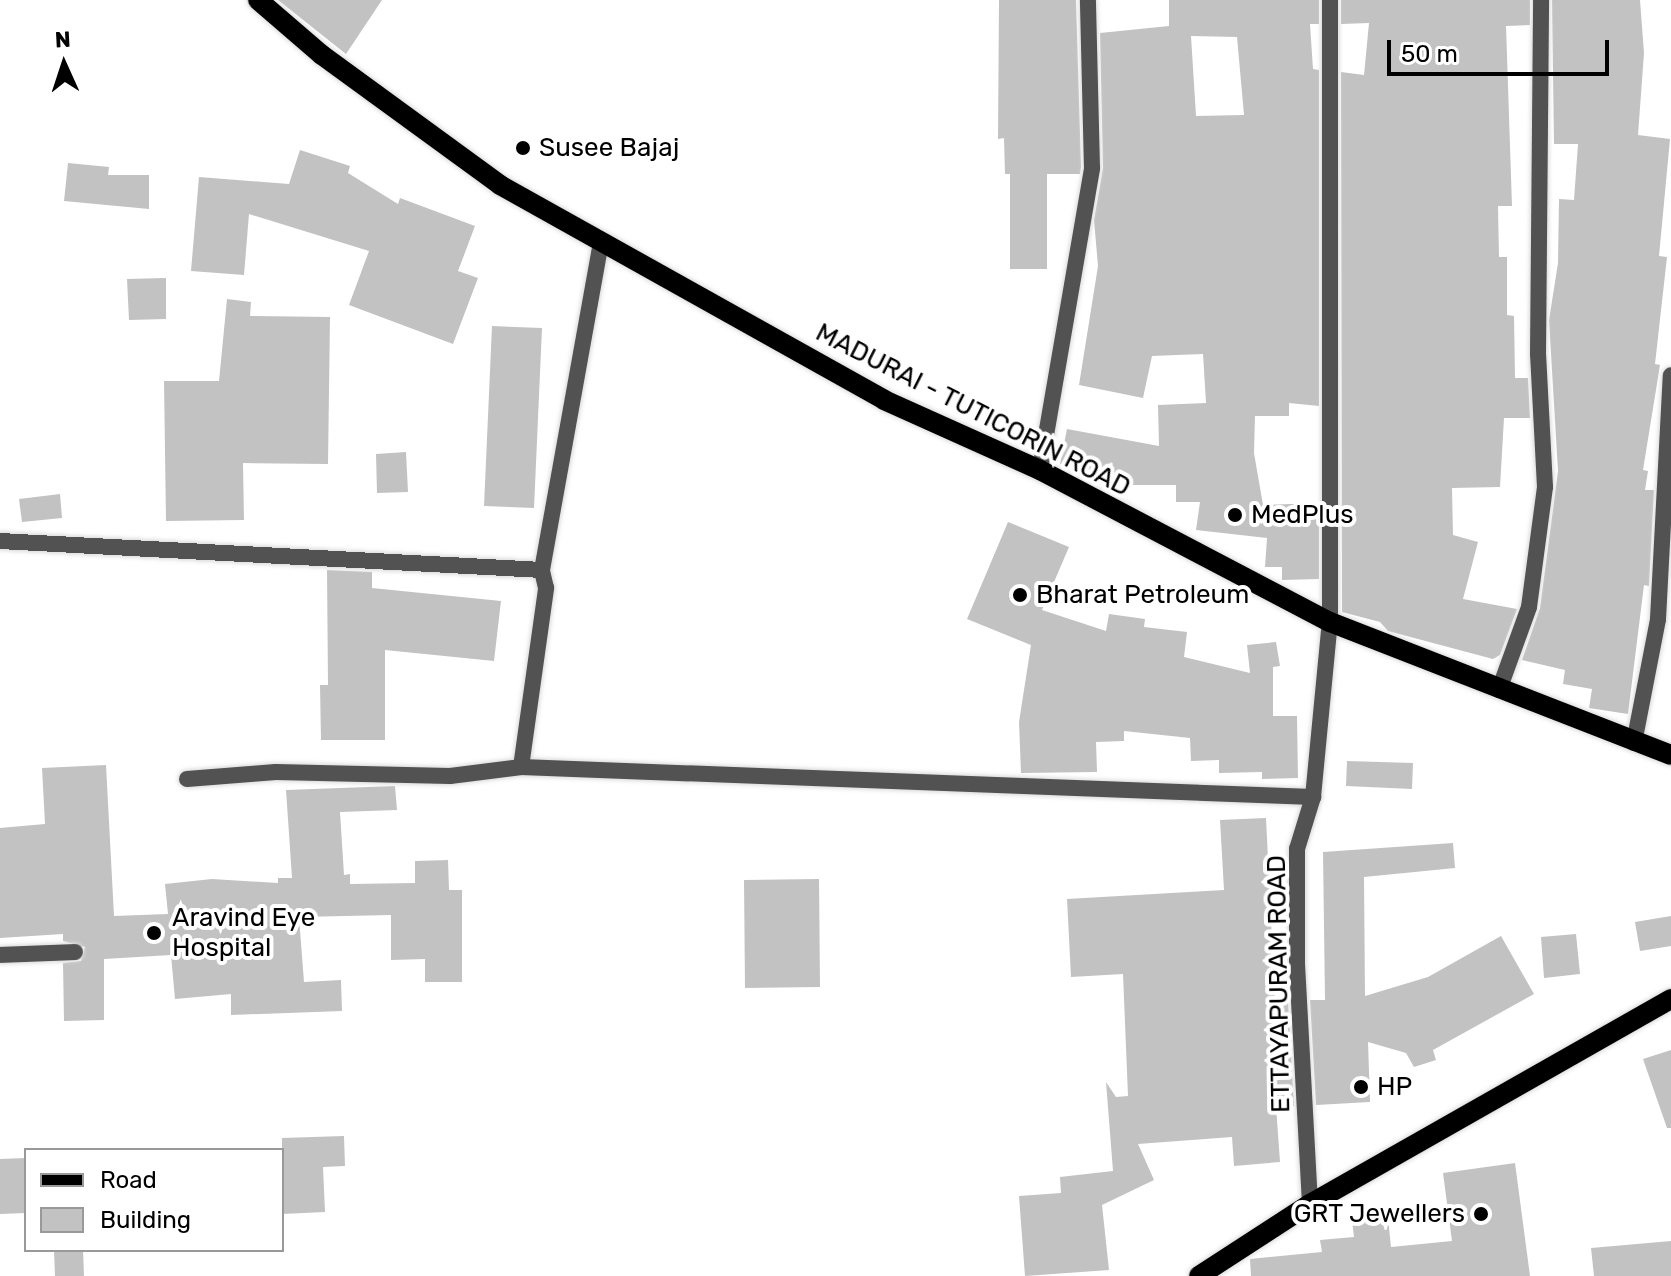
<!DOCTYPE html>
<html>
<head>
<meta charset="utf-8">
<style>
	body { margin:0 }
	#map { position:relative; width:1671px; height:1276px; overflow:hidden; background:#fff; font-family:Rubik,sans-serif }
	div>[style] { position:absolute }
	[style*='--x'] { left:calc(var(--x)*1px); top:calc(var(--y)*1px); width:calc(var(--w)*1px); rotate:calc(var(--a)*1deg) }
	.building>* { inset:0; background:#c2c2c2 }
	.roads { filter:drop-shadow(0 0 2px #dbdbdb) drop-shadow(0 0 2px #dbdbdb) }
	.minor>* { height:16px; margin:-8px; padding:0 8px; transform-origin:8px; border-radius:8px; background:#525252 }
	.tertiary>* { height:16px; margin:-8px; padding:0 8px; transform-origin:8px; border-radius:8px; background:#525252 }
	.primary>* { height:20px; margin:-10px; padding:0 10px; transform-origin:10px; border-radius:10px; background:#000 }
	.dots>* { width:22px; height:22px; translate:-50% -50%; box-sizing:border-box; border:4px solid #fff; border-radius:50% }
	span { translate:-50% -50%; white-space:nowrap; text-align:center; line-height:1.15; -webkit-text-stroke:8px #fff; paint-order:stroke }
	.poi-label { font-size:26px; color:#000 }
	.left { translate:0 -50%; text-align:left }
	.right { translate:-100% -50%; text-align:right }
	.street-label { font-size:26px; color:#000 }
	.legend { position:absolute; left:24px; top:1148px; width:260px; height:104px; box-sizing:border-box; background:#fff; border:2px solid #999; margin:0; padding:10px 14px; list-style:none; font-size:24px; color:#000 }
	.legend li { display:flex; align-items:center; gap:16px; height:40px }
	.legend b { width:40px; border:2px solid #999 }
	.north { position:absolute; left:24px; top:24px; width:80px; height:80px; -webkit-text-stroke:6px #fff; paint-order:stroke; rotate:357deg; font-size:22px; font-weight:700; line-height:32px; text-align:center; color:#000 }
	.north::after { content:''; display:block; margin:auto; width:28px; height:36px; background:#000; clip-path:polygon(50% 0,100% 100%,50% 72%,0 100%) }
	.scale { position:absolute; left:1387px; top:40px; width:222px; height:36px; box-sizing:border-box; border:4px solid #000; border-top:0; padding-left:10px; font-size:24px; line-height:28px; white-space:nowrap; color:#000; -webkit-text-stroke:6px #fff; paint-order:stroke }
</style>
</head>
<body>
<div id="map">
	<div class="building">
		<div style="clip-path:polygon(278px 0,382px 0,346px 54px)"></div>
		<div style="clip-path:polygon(999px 0,1076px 0,1081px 167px,1080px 174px,1047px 174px,1047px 269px,1010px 269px,1010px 174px,1005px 174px,1004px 138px,998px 139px)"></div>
		<div style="clip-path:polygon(evenodd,1169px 0,1319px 0,1319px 24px,1310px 24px,1313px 69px,1319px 70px,1319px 406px,1289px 403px,1289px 416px,1255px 416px,1254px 453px,1263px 505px,1319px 503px,1319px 579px,1282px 580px,1282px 567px,1265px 567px,1267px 538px,1196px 530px,1200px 502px,1176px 502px,1176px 485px,1130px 485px,1130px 477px,1060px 464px,1067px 429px,1159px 446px,1158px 405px,1206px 403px,1203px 354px,1152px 356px,1143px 398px,1079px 385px,1098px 266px,1094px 220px,1103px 168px,1100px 33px,1169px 26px,1169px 0,1191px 36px,1237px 37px,1244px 115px,1196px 116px,1191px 36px)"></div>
		<div style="clip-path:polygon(1341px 0,1530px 0,1530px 25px,1506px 26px,1512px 206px,1498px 206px,1499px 257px,1507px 257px,1507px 315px,1514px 316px,1515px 378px,1528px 378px,1530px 418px,1504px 418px,1500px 487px,1452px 488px,1453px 535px,1478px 542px,1463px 599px,1517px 609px,1500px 655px,1493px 659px,1388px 631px,1380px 622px,1342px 612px,1341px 72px,1364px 75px,1369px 23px,1341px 24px)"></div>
		<div style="clip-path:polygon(1552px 0,1640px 0,1644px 53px,1638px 135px,1670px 139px,1659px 256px,1667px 257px,1655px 364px,1660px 365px,1643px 470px,1648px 471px,1645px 490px,1654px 490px,1649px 586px,1644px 585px,1628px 714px,1589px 708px,1592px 689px,1563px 684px,1565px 670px,1522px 660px,1540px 608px,1558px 471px,1549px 320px,1558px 263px,1559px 199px,1574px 200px,1578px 144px,1554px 144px)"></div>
		<div style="clip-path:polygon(300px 150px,350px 166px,348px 173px,398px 204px,400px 198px,475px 226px,458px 271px,478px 278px,453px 344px,349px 305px,369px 251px,249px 214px,244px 275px,191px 271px,199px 177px,289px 184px)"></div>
		<div style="clip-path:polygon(68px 163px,109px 167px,108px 175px,149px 175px,149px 209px,64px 201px)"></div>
		<div style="clip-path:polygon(166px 278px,166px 319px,129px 320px,127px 279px)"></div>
		<div style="clip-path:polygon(227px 299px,251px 302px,250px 316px,330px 317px,328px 464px,243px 463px,244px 520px,166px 521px,164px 381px,219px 381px)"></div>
		<div style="clip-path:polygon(492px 326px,542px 328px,534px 508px,484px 506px)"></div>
		<div style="clip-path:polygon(406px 452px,408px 492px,377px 493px,376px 454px)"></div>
		<div style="clip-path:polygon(60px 494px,62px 518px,22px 522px,19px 499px)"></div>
		<div style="clip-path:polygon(1008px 522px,1069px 547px,1042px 610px,1106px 631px,1109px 614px,1145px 619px,1144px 627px,1187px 632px,1184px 657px,1250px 673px,1247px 645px,1276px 642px,1280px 666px,1273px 667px,1273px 716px,1297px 716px,1298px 778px,1262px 779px,1262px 772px,1219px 773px,1219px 760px,1191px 761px,1190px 738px,1124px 731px,1124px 741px,1096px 742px,1097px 772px,1021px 773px,1019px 722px,1031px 645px,967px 619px)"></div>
		<div style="clip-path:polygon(327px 570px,372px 572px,372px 588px,501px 601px,494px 661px,385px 650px,385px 740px,321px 740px,320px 685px,328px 685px)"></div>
		<div style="clip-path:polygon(1347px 761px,1413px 763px,1412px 789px,1346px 786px)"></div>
		<div style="clip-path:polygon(106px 765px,114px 916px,168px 914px,165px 884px,212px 879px,278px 883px,278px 878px,292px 878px,286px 790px,395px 786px,397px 810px,340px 812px,344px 875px,350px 874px,350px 884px,415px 883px,415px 861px,448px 860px,449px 890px,462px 890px,462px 982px,425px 982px,425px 959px,391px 960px,391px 915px,299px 917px,304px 982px,341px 980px,342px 1011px,231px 1015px,231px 994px,175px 999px,171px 955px,104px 959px,104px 1020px,64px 1021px,63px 963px,81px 961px,85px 947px,63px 941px,63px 934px,0 938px,0 828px,45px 824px,42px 768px)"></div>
		<div style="clip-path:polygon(1266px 818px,1275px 1002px,1288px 1001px,1294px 1106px,1276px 1106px,1280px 1162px,1234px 1166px,1232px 1137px,1138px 1144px,1154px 1180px,1102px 1205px,1109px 1270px,1025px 1276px,1019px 1196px,1061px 1193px,1060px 1177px,1113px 1171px,1106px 1082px,1116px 1097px,1128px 1096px,1123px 974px,1071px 977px,1067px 899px,1224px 890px,1220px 820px)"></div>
		<div style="clip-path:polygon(1453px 843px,1455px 868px,1364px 877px,1365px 996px,1428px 977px,1501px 936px,1534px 994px,1433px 1050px,1436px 1060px,1414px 1067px,1406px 1053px,1368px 1042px,1370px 1102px,1316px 1105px,1310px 1000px,1325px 1000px,1323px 852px)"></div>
		<div style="clip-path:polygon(819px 879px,820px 987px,745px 988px,744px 880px)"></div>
		<div style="clip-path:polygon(1671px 916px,1671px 946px,1640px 951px,1635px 922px)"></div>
		<div style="clip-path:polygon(1576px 934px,1580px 974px,1544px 978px,1541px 937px)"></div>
		<div style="clip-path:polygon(1671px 1050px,1671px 1128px,1667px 1128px,1643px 1059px)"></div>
		<div style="clip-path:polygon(344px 1136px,345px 1166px,323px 1167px,325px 1212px,282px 1214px,282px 1138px)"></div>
		<div style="clip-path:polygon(26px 1158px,26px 1213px,0 1214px,0 1159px)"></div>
		<div style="clip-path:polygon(1515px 1163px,1530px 1276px,1251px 1276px,1250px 1259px,1322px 1252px,1320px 1240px,1354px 1237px,1352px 1221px,1388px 1218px,1391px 1247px,1452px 1241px,1443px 1173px)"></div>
		<div style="clip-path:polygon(1671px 1241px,1671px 1276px,1594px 1276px,1591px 1248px)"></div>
		<div style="clip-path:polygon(54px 1250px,83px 1250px,84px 1276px,55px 1276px)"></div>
	</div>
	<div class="roads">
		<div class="minor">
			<div style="--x:1040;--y:470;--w:306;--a:-80.2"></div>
			<div style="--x:1092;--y:168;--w:168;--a:-91.4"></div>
			<div style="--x:0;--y:541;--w:543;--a:3.06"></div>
			<div style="--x:1330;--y:622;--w:622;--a:-90"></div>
			<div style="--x:1499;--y:690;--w:88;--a:-70.1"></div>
			<div style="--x:1529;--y:607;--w:121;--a:-82.4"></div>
			<div style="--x:1545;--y:487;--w:133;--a:-93"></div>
			<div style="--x:1538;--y:354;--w:354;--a:-89.5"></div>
			<div style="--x:1634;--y:743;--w:126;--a:-79"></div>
			<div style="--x:1658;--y:619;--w:244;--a:-87"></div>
			<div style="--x:521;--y:767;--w:181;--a:-82"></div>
			<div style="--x:546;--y:588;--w:18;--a:-103"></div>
			<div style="--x:542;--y:570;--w:334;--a:-79.8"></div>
			<div style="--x:187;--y:779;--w:89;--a:-4.5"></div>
			<div style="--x:276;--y:772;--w:174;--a:1.3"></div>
			<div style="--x:450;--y:776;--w:72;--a:-7.2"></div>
			<div style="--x:521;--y:767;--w:793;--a:2.17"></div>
			<div style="--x:0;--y:955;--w:75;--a:-2.3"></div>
		</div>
		<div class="tertiary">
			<div style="--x:1310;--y:1204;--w:239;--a:-93.1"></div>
			<div style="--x:1297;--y:965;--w:116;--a:-90"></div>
			<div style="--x:1297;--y:849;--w:54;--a:-72.9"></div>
			<div style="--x:1313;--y:797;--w:176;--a:-84.5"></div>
		</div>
		<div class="primary">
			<div style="--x:258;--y:0;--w:84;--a:40.7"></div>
			<div style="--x:322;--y:55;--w:220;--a:36.1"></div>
			<div style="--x:500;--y:185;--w:440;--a:29.2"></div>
			<div style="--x:884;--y:400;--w:171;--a:24.2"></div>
			<div style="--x:1040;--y:470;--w:327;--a:27.7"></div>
			<div style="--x:1330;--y:622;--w:366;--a:21.3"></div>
			<div style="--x:1199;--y:1276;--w:132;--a:-33"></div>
			<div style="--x:1310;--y:1204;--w:415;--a:-29.6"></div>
		</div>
	</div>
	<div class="dots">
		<div style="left:523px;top:148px;background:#000"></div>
		<div style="left:1235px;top:515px;background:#000"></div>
		<div style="left:1020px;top:595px;background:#000"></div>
		<div style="left:154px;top:933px;background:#000"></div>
		<div style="left:1361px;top:1087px;background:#000"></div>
		<div style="left:1481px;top:1214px;background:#000"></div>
	</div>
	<div class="poi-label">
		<span class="left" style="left:539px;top:148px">Susee Bajaj</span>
		<span class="left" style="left:1251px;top:515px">MedPlus</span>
		<span class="left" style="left:1036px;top:595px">Bharat Petroleum</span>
		<span class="left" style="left:172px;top:933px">Aravind Eye<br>Hospital</span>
		<span class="left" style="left:1377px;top:1087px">HP</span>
		<span class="right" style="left:1465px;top:1214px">GRT Jewellers</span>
	</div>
	<div class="street-label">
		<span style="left:973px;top:410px;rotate:27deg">MADURAI - TUTICORIN ROAD</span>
		<span style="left:1279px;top:984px;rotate:-91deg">ETTAYAPURAM ROAD</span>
	</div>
	<ul class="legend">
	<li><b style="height:10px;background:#000"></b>Road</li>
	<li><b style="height:22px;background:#c2c2c2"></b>Building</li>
	</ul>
	<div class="north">N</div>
	<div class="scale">50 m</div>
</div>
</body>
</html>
